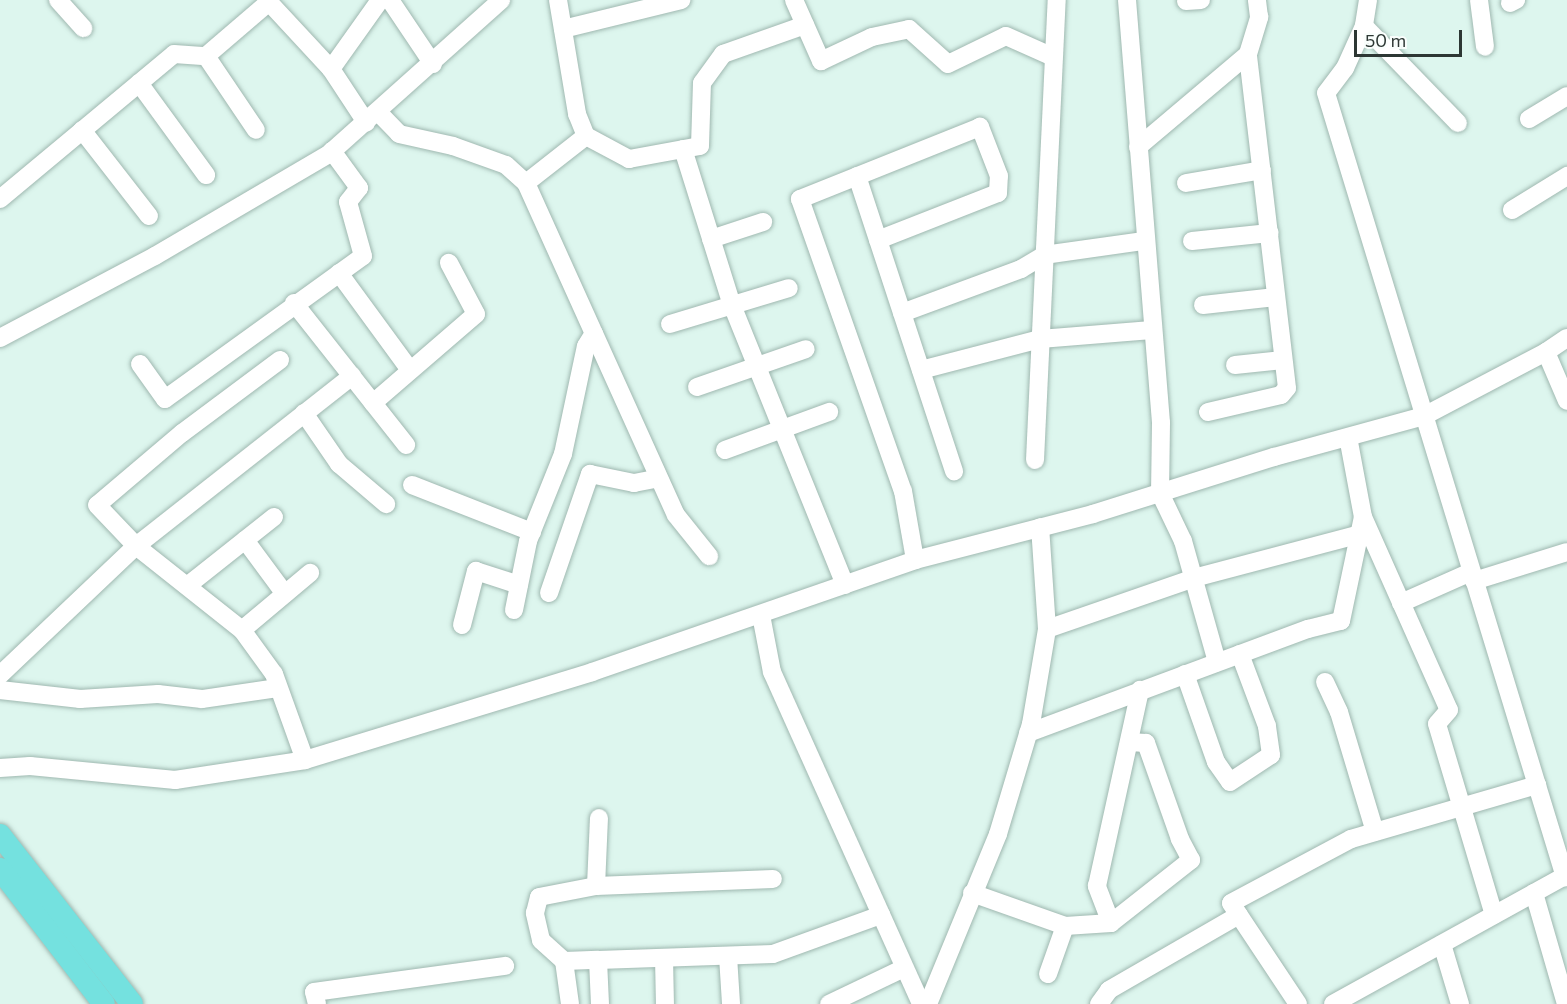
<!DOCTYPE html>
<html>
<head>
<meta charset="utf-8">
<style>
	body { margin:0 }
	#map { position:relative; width:1567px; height:1004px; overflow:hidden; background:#ddf6ee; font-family:Commissioner,sans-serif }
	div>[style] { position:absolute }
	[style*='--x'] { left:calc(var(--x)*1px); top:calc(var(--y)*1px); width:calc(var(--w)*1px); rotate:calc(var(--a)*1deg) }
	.roads { filter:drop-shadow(0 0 2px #9fb8b0) drop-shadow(0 0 2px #9fb8b0) }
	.minor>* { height:18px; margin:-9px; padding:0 9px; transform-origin:9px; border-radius:9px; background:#fff }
	.major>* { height:22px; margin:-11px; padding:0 11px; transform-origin:11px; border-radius:11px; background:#74e1df }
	span { translate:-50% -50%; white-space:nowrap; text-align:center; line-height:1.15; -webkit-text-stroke:6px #f9fefc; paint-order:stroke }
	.scale { position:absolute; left:1354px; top:30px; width:108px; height:27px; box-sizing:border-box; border:3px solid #2d3734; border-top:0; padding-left:8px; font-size:18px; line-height:21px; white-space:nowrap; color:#2d3734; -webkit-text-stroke:4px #f9fefc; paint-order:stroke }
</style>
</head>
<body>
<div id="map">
	<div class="roads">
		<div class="minor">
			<div style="--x:58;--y:0;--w:38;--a:48"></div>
			<div style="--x:267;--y:0;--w:94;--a:47.2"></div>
			<div style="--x:331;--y:69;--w:64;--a:56.6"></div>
			<div style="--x:390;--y:0;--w:77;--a:56.1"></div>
			<div style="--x:558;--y:0;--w:116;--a:80.5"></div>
			<div style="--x:577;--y:114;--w:24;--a:68"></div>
			<div style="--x:586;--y:136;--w:49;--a:28.1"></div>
			<div style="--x:629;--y:159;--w:72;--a:-10.4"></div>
			<div style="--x:700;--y:146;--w:63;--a:-88.2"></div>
			<div style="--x:702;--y:83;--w:36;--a:-54"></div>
			<div style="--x:723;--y:54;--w:87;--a:-19.5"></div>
			<div style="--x:794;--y:0;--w:67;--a:66.1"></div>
			<div style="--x:821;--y:61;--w:56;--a:-25.2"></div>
			<div style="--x:872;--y:37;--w:38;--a:-12"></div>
			<div style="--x:909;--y:29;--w:52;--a:41.9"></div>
			<div style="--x:948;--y:64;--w:64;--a:-25.8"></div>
			<div style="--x:1006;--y:36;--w:51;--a:24.1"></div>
			<div style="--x:1127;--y:0;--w:424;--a:85.4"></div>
			<div style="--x:1161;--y:423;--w:70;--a:90.8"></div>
			<div style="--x:1160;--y:493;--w:53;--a:64.4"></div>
			<div style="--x:1183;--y:541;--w:126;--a:74.3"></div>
			<div style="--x:1368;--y:0;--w:26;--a:99"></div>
			<div style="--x:1364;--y:26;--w:46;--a:114.3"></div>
			<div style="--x:1345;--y:68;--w:31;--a:127"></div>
			<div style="--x:1326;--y:93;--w:820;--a:73.05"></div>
			<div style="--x:1479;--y:0;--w:47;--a:82.7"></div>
			<div style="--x:1186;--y:1;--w:15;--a:-4"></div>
			<div style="--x:1510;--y:3;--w:7;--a:-27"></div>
			<div style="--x:1364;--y:26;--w:135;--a:45.9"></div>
			<div style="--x:563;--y:29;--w:122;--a:-13.8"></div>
			<div style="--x:206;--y:56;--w:89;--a:56"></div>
			<div style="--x:331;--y:69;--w:85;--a:-54.6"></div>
			<div style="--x:139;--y:83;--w:114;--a:53.9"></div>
			<div style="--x:378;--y:112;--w:30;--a:46"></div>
			<div style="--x:399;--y:134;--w:55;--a:12.5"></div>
			<div style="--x:453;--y:146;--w:56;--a:19.7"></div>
			<div style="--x:506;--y:165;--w:27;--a:42"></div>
			<div style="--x:526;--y:183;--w:364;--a:65.7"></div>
			<div style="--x:676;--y:515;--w:53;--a:51.2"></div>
			<div style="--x:1529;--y:119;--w:44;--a:-31.2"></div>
			<div style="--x:82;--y:130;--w:109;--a:52.1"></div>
			<div style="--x:1138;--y:147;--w:144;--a:-40.2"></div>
			<div style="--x:683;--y:149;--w:164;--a:72.6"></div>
			<div style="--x:732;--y:305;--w:302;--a:68"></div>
			<div style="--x:857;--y:176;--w:311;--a:71.8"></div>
			<div style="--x:526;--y:183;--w:76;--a:-38.1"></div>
			<div style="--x:1186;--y:183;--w:77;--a:-9.7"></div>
			<div style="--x:0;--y:199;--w:226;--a:-39.8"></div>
			<div style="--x:174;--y:54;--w:32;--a:4"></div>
			<div style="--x:206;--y:56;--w:83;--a:-40.6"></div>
			<div style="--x:1512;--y:210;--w:65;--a:-31.7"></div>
			<div style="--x:711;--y:239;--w:55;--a:-18.1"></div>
			<div style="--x:878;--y:240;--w:129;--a:-21.4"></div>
			<div style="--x:998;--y:193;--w:17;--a:-87"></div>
			<div style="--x:999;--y:176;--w:53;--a:-111.2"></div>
			<div style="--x:980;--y:127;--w:194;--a:158.2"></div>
			<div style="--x:800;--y:199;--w:310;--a:70.6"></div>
			<div style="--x:903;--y:491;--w:70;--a:80.1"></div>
			<div style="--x:1192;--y:241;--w:78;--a:-5.9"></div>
			<div style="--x:339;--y:273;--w:120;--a:53.8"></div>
			<div style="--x:294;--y:303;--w:181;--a:51.7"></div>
			<div style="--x:1203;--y:305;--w:73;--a:-6.3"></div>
			<div style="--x:902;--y:313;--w:127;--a:-20.3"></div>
			<div style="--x:1021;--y:269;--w:27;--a:-31"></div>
			<div style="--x:1044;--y:255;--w:101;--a:-8"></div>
			<div style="--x:670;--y:324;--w:124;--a:-16.8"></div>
			<div style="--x:0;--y:338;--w:175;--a:-27.9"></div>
			<div style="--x:155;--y:256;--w:202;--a:-30.4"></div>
			<div style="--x:329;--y:154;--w:231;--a:-41.8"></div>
			<div style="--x:1546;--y:352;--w:53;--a:66.8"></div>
			<div style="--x:280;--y:360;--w:122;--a:143.3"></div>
			<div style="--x:182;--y:433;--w:111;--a:139.7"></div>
			<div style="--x:97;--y:505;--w:57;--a:46.4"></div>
			<div style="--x:136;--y:546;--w:135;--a:38.4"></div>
			<div style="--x:242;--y:630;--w:54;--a:54"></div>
			<div style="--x:274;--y:674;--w:91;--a:70.2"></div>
			<div style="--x:140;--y:364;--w:43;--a:54.5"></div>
			<div style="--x:165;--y:399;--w:244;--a:-35.8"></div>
			<div style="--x:363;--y:256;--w:56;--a:-105.5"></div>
			<div style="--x:348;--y:202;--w:18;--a:-52"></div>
			<div style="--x:359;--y:188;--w:46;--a:-126.1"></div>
			<div style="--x:1235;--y:365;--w:48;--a:-5.9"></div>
			<div style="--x:921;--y:370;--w:123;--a:-14.6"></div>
			<div style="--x:1040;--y:339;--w:112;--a:-4.6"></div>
			<div style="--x:697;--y:387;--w:115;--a:-19.2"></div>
			<div style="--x:373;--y:403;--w:136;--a:-40.8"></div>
			<div style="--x:476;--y:314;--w:58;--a:-117.9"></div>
			<div style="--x:1208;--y:412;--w:75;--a:-13.1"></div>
			<div style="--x:1281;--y:395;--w:9;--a:-49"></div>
			<div style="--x:1287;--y:388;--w:336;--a:-96.7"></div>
			<div style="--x:1248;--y:54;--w:39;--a:-73"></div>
			<div style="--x:1259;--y:17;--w:17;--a:-97"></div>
			<div style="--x:304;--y:413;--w:62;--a:55.5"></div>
			<div style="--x:339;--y:464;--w:62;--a:40.4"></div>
			<div style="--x:725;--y:450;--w:111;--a:-20.1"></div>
			<div style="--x:1035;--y:460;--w:461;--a:-87.3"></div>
			<div style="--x:412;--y:485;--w:129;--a:21.4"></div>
			<div style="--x:1363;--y:517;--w:211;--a:66"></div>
			<div style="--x:1449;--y:710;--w:18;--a:131"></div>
			<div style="--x:1437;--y:724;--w:199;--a:73.4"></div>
			<div style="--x:245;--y:540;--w:67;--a:53.5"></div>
			<div style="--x:1474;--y:581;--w:97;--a:-17.3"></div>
			<div style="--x:187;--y:586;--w:111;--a:-38.4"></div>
			<div style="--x:549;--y:593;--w:126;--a:-71"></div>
			<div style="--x:590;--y:474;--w:45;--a:11.6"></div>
			<div style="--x:634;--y:483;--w:25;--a:-11"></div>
			<div style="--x:1401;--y:603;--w:77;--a:-23.9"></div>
			<div style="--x:514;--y:610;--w:70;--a:-78.5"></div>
			<div style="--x:528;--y:541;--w:94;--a:-68.1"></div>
			<div style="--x:563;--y:454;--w:110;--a:-78"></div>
			<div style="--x:586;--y:346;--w:15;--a:-58"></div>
			<div style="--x:761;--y:615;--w:58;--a:79.1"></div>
			<div style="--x:772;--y:672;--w:364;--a:65.8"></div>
			<div style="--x:462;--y:625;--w:56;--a:-75.5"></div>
			<div style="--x:476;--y:571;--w:45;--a:18"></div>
			<div style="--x:1047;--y:629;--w:156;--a:-19.1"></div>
			<div style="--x:1194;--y:578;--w:172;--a:-14.8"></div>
			<div style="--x:242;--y:630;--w:89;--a:-40"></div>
			<div style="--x:1185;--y:674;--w:93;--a:70.6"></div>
			<div style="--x:1216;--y:762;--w:24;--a:55"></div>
			<div style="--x:1230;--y:782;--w:49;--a:-33.4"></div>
			<div style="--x:1271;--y:755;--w:29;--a:-98"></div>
			<div style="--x:1267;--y:726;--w:77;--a:-110.6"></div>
			<div style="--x:0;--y:675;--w:187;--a:-43.5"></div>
			<div style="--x:136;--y:546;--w:275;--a:-38.2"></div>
			<div style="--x:1325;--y:682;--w:33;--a:65"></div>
			<div style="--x:1339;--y:712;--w:125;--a:73.3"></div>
			<div style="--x:0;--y:690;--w:81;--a:6.4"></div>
			<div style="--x:80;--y:699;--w:78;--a:-3.7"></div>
			<div style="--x:158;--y:694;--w:44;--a:6.5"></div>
			<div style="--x:202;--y:699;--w:76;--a:-8.3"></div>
			<div style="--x:1028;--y:733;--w:299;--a:-20.4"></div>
			<div style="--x:1308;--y:629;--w:34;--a:-14"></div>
			<div style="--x:1341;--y:621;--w:106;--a:-78.1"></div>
			<div style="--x:1363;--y:517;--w:81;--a:-100.6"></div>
			<div style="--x:0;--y:768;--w:30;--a:-4"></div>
			<div style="--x:30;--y:766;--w:146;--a:5.5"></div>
			<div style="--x:175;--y:780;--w:132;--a:-8.7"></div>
			<div style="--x:305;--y:760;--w:300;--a:-17"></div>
			<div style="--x:592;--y:672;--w:342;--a:-19.1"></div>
			<div style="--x:915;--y:560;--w:184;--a:-14.5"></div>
			<div style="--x:1093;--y:514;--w:190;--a:-17.5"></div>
			<div style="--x:1274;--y:457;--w:156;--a:-15.3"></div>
			<div style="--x:1424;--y:416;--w:138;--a:-27.7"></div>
			<div style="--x:1546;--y:352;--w:25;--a:-34"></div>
			<div style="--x:596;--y:886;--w:68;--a:-87.5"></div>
			<div style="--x:972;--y:893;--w:99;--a:19.5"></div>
			<div style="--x:1065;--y:926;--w:51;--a:109.5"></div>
			<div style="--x:1534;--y:893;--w:116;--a:73.9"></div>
			<div style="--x:1111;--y:923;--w:40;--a:-111"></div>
			<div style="--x:1097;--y:886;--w:201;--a:-77.6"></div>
			<div style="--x:1065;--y:926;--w:46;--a:-3.7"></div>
			<div style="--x:1111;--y:923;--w:102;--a:-38.2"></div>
			<div style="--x:1191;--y:860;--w:24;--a:-118"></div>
			<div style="--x:1180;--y:839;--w:102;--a:-109.5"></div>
			<div style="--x:1146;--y:743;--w:17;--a:-177"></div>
			<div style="--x:1442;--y:944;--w:63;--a:73.3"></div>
			<div style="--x:728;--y:956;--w:48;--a:86.4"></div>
			<div style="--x:664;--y:958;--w:46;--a:88.8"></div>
			<div style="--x:564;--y:961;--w:34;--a:-2"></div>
			<div style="--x:317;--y:1004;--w:12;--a:-104"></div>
			<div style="--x:314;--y:992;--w:193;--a:-7.8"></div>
			<div style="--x:570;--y:1004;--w:43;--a:-97.9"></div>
			<div style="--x:564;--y:961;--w:31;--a:-138"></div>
			<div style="--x:541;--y:940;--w:28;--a:-103"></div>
			<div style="--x:535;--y:913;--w:16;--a:-76"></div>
			<div style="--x:539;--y:897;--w:58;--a:-10.9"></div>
			<div style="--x:596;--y:886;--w:177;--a:-2.3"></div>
			<div style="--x:600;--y:1004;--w:44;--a:-92.6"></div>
			<div style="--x:598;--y:960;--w:175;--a:-2"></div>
			<div style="--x:773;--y:954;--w:115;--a:-19.9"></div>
			<div style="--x:829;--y:1004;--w:83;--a:-25.6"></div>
			<div style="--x:928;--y:1004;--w:184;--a:-67.6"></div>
			<div style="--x:998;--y:834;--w:115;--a:-73.3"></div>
			<div style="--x:1031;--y:724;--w:96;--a:-80.4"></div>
			<div style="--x:1047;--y:629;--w:102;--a:-93.9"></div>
			<div style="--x:1099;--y:1004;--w:17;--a:-54"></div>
			<div style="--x:1109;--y:990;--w:150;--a:-30"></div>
			<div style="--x:1298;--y:1004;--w:121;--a:-123.6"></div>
			<div style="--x:1231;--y:903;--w:136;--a:-28.1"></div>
			<div style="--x:1351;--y:839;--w:194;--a:-16.2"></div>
			<div style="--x:1333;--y:1004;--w:267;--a:-28.9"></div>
		</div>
		<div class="major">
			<div style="--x:0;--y:835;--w:214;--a:52"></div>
			<div style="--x:0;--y:869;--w:170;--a:52.4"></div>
		</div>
	</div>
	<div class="scale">50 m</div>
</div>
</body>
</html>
